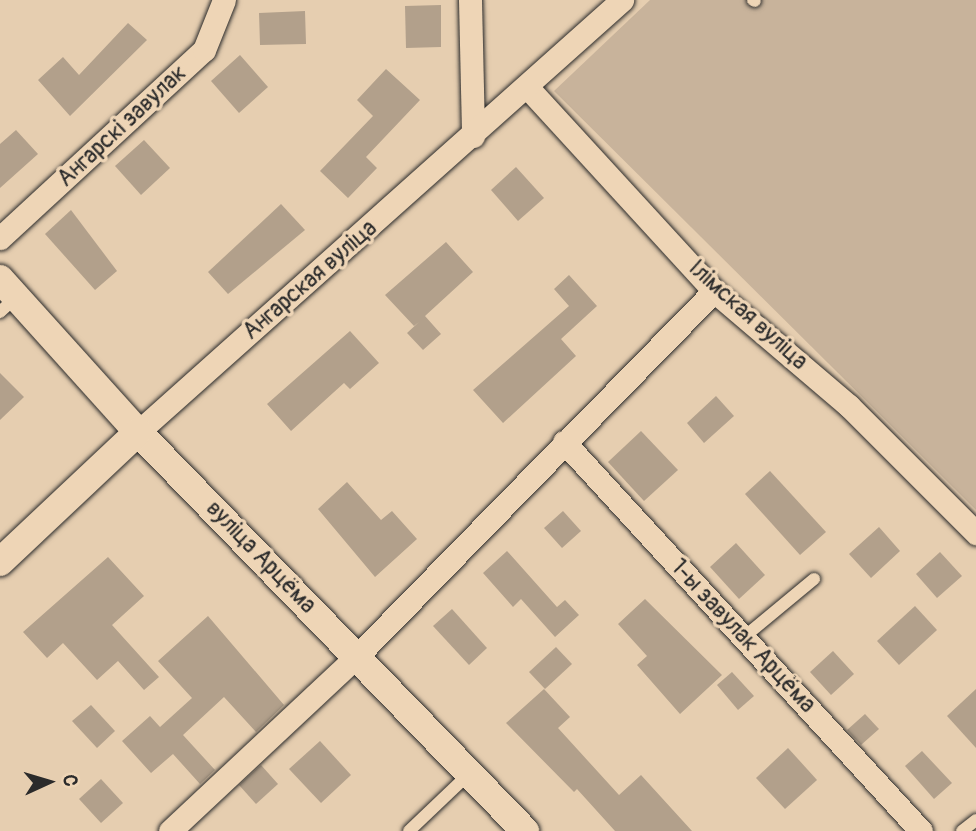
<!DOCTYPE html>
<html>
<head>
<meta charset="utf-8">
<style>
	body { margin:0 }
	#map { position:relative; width:976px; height:831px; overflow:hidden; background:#e6ceb0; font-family:Pangolin,sans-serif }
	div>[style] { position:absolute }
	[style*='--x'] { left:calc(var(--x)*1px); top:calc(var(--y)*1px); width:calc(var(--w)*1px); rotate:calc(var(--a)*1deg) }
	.green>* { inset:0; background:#c8b39b }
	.building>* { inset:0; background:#b2a08b }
	.roads { filter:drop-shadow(0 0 2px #2b2b2b) drop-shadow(0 0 2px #2b2b2b) }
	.service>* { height:12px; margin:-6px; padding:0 6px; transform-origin:6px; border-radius:6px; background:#eed5b6 }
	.minor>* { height:23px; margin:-11.5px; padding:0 11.5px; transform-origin:11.5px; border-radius:11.5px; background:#eed5b6 }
	.tertiary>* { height:28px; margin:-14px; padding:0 14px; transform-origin:14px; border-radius:14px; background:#eed5b6 }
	span { translate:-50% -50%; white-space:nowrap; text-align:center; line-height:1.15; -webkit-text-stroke:7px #eed5b6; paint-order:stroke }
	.street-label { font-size:23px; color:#2b2b2b }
	.north { position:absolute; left:14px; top:747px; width:70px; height:70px; -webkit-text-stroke:5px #eed5b6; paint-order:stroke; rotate:86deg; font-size:19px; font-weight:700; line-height:28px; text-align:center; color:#2b2b2b }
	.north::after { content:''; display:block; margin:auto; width:24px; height:32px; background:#2b2b2b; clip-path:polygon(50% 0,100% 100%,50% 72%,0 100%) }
</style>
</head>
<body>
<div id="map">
	<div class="green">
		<div style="clip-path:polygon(650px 0,976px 0,976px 510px,554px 91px)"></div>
	</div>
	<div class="building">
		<div style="clip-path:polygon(441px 5px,441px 47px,406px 48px,405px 6px)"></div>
		<div style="clip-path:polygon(305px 11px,306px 44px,260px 45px,259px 13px)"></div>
		<div style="clip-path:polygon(128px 23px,147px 40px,70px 116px,38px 80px,63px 57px,79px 75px)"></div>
		<div style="clip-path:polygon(240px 55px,268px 87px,239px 113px,211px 81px)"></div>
		<div style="clip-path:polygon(386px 69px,420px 100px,366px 157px,377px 168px,348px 198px,320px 171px,373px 116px,357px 100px)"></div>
		<div style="clip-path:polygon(16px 130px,38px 154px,0 188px,0 144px)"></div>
		<div style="clip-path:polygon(144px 140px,170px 168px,141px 195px,115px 166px)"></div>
		<div style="clip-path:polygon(516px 167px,544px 198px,518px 221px,491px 190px)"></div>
		<div style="clip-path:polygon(281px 204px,305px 230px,228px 294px,208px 272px)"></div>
		<div style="clip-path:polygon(71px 210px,117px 271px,95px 290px,45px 234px)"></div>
		<div style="clip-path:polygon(446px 242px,473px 272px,425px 316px,441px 334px,423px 350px,407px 333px,419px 322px,414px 326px,385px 295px)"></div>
		<div style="clip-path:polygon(569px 275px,597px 306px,561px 339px,576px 356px,503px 423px,473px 390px,569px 306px,554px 289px)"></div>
		<div style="clip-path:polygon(350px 331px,379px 363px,350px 389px,344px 383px,291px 431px,267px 404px)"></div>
		<div style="clip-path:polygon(0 373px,24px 397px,0 420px)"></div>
		<div style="clip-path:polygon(716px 396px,734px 416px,704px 443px,687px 423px)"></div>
		<div style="clip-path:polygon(641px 431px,678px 470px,644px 501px,608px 462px)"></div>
		<div style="clip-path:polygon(770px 471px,826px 532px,800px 555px,745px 494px)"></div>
		<div style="clip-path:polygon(347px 482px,381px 520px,392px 511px,417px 539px,375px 577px,318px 509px)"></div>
		<div style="clip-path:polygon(563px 511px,581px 531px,562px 548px,544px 528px)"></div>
		<div style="clip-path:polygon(879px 527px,900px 551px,871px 578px,849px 554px)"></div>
		<div style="clip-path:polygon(736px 543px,765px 575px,739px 599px,710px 567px)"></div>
		<div style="clip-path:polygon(507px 551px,557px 607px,565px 600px,579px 615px,555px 637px,521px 599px,513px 607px,483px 573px)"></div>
		<div style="clip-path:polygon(940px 552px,962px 576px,937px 598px,916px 574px)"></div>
		<div style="clip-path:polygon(108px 557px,144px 596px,112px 625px,159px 677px,144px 690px,118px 661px,97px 680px,63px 643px,47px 658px,23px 632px)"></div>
		<div style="clip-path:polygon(645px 599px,722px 675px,680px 714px,637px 665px,647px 656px,618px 624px)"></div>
		<div style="clip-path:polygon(915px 606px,937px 630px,899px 665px,877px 641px)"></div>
		<div style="clip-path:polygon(452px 609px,487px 648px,469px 665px,433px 626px)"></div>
		<div style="clip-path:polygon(208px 616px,284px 705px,256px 732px,224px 697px,183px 735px,215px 770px,200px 784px,173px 754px,151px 773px,122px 741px,150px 716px,160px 727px,192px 698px,158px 661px)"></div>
		<div style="clip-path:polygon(556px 647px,572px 664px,545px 689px,529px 672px)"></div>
		<div style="clip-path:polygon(833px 651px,854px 674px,831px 695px,810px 672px)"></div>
		<div style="clip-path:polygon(732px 672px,754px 696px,738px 710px,717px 685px)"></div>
		<div style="clip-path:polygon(544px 689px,570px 717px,558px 728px,619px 795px,641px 775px,692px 831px,615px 831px,577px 789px,574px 792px,506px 723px)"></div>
		<div style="clip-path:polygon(976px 689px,976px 748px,947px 716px)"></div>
		<div style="clip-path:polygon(91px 705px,115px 731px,97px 748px,72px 721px)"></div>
		<div style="clip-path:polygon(865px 714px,879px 729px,861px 745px,847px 730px)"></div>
		<div style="clip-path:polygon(320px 741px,351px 775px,321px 803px,289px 769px)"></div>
		<div style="clip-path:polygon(788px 748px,817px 780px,785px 809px,756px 778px)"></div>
		<div style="clip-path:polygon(922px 751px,952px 783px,934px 799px,905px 766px)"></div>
		<div style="clip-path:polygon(261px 765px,278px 784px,256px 804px,239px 785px)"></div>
		<div style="clip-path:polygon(101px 779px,123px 803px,101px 823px,79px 799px)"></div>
	</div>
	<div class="roads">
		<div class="service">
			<div style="--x:753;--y:0;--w:2;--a:27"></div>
			<div style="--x:0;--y:312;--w:22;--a:-43"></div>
			<div style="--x:744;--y:637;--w:91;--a:-39.6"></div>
			<div style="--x:409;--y:831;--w:84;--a:-43.6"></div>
			<div style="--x:962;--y:831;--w:18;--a:-38"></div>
		</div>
		<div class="minor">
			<div style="--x:470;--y:0;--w:136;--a:88.7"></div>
			<div style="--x:528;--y:88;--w:275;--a:47.5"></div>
			<div style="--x:714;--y:291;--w:177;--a:40.4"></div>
			<div style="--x:849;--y:406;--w:180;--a:45"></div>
			<div style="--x:0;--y:238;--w:277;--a:-42.7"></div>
			<div style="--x:204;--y:50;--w:54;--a:-68.2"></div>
			<div style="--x:138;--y:432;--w:649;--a:-41.75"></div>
			<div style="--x:564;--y:442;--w:528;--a:47.46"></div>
			<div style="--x:170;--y:831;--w:256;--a:-43.1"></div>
			<div style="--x:357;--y:656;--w:511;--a:-45.63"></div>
		</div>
		<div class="tertiary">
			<div style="--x:0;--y:279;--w:206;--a:48"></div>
			<div style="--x:138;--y:432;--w:556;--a:45.87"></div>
			<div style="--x:0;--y:562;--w:190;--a:-43.3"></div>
		</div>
	</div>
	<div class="street-label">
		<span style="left:122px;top:126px;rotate:-43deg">Ангарскі завулак</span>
		<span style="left:310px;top:280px;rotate:-41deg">Ангарская вуліца</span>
		<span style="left:748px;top:315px;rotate:42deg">Ілімская вуліца</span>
		<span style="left:261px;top:557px;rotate:46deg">вуліца Арцёма</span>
		<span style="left:743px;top:636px;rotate:47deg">1-ы завулак Арцёма</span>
	</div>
	<div class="north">С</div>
</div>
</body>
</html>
